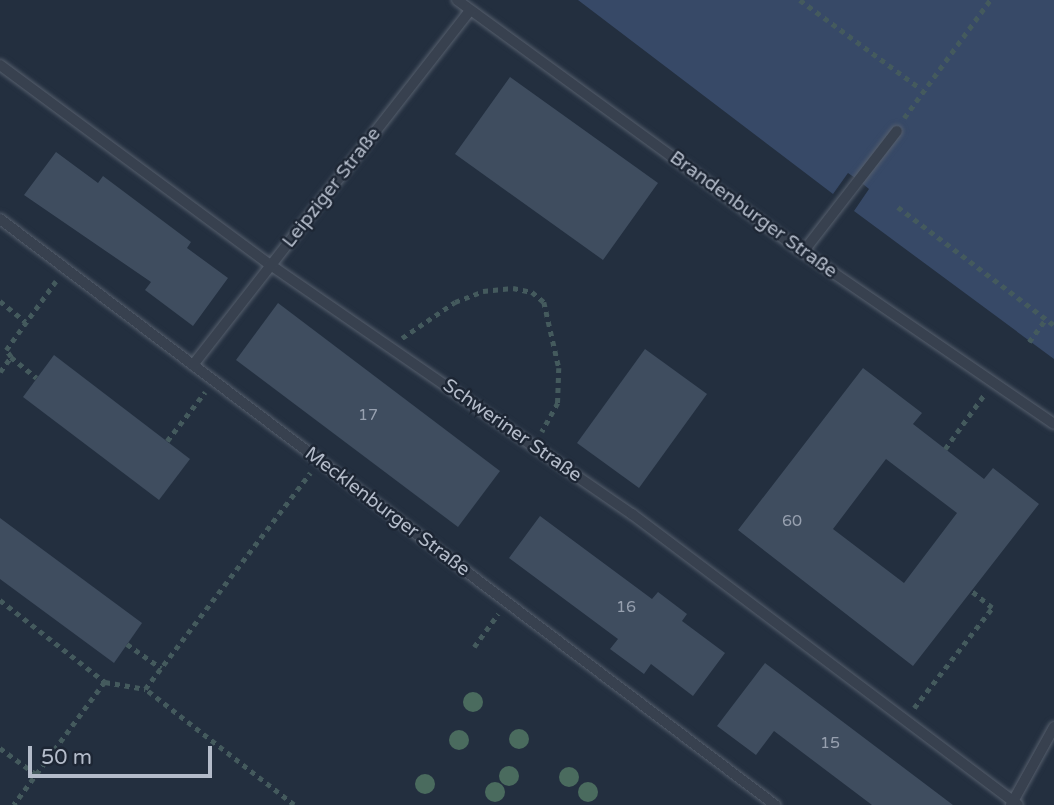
<!DOCTYPE html>
<html>
<head>
<meta charset="utf-8">
<style>
	body { margin:0 }
	#map { position:relative; width:1054px; height:805px; overflow:hidden; background:#232f3f; font-family:"Varela Round",sans-serif }
	div>[style] { position:absolute }
	[style*='--x'] { left:calc(var(--x)*1px); top:calc(var(--y)*1px); width:calc(var(--w)*1px); rotate:calc(var(--a)*1deg) }
	.water>* { inset:0; background:#374967 }
	.building>* { inset:0; background:#3f4d5f }
	.path>* { height:4.5px; margin-top:-2.25px; transform-origin:0; background:repeating-linear-gradient(90deg,#445a5d 0 5px,transparent 0 10px) }
	.roads { filter:drop-shadow(0 0 2px #565f6d) drop-shadow(0 0 2px #565f6d) }
	.service>* { height:10px; margin:-5px; padding:0 5px; transform-origin:5px; border-radius:5px; background:#38414f }
	.trees>* { width:20px; height:20px; margin:-10px; border-radius:50%; background:#4a6b5e }
	span { translate:-50% -50%; white-space:nowrap; text-align:center; line-height:1.15; -webkit-text-stroke:5px #1d2634; paint-order:stroke }
	.number-label { font-size:16px; color:#97a0af }
	.number-label span { -webkit-text-stroke-width:0 }
	.street-label { font-size:19px; color:#b4bcca }
	.scale { position:absolute; left:28px; top:746px; width:184px; height:32px; box-sizing:border-box; border:4px solid #b4bcca; border-top:0; padding-left:9px; font-size:21px; line-height:24px; white-space:nowrap; color:#b4bcca; -webkit-text-stroke:5px #1d2634; paint-order:stroke }
</style>
</head>
<body>
<div id="map">
	<div class="water">
		<div style="clip-path:polygon(578px 0,1054px 0,1054px 359px,854px 211px,869px 189px,858px 180px,848px 173px,833px 194px)"></div>
	</div>
	<div class="building">
		<div style="clip-path:polygon(510px 77px,658px 183px,603px 260px,455px 154px)"></div>
		<div style="clip-path:polygon(56px 152px,98px 183px,103px 176px,191px 242px,187px 248px,228px 278px,193px 326px,145px 290px,151px 282px,24px 195px)"></div>
		<div style="clip-path:polygon(278px 303px,500px 471px,458px 527px,236px 360px)"></div>
		<div style="clip-path:polygon(645px 349px,707px 394px,639px 488px,577px 443px)"></div>
		<div style="clip-path:polygon(54px 355px,190px 459px,159px 500px,23px 397px)"></div>
		<div style="clip-path:polygon(evenodd,863px 368px,922px 413px,913px 424px,984px 479px,993px 468px,1039px 504px,913px 666px,738px 530px,863px 368px,886px 459px,957px 513px,904px 583px,833px 529px,886px 459px)"></div>
		<div style="clip-path:polygon(540px 516px,652px 599px,658px 592px,687px 614px,682px 621px,725px 653px,693px 696px,651px 664px,644px 674px,610px 649px,618px 639px,509px 558px)"></div>
		<div style="clip-path:polygon(0 518px,142px 623px,114px 663px,0 579px)"></div>
		<div style="clip-path:polygon(765px 663px,953px 805px,872px 805px,774px 731px,756px 755px,717px 726px)"></div>
	</div>
	<div class="path">
		<div style="--x:800;--y:0;--w:150;--a:36.3"></div>
		<div style="--x:904;--y:118;--w:146;--a:-53.9"></div>
		<div style="--x:898;--y:207;--w:196;--a:37.1"></div>
		<div style="--x:0;--y:301;--w:33;--a:39"></div>
		<div style="--x:402;--y:338;--w:64;--a:-34.2"></div>
		<div style="--x:455;--y:302;--w:30;--a:-21"></div>
		<div style="--x:483;--y:291;--w:30;--a:-6"></div>
		<div style="--x:513;--y:288;--w:19;--a:12"></div>
		<div style="--x:532;--y:292;--w:16;--a:40"></div>
		<div style="--x:544;--y:302;--w:68;--a:77.2"></div>
		<div style="--x:559;--y:368;--w:35;--a:92"></div>
		<div style="--x:558;--y:403;--w:33;--a:119"></div>
		<div style="--x:1029;--y:342;--w:29;--a:-54"></div>
		<div style="--x:11;--y:357;--w:9;--a:-126"></div>
		<div style="--x:6;--y:350;--w:85;--a:-54.1"></div>
		<div style="--x:0;--y:372;--w:19;--a:-54"></div>
		<div style="--x:11;--y:357;--w:33;--a:39"></div>
		<div style="--x:167;--y:441;--w:62;--a:-52.2"></div>
		<div style="--x:945;--y:449;--w:67;--a:-54.2"></div>
		<div style="--x:0;--y:600;--w:133;--a:38"></div>
		<div style="--x:105;--y:682;--w:153;--a:126.5"></div>
		<div style="--x:127;--y:644;--w:42;--a:35.2"></div>
		<div style="--x:474;--y:647;--w:41;--a:-54"></div>
		<div style="--x:105;--y:682;--w:41;--a:9.9"></div>
		<div style="--x:914;--y:708;--w:127;--a:-52"></div>
		<div style="--x:992;--y:608;--w:27;--a:-141"></div>
		<div style="--x:0;--y:748;--w:46;--a:36.1"></div>
		<div style="--x:294;--y:805;--w:189;--a:-142.1"></div>
		<div style="--x:145;--y:689;--w:272;--a:-52.6"></div>
	</div>
	<div class="roads">
		<div class="service">
			<div style="--x:457;--y:0;--w:428;--a:36.1"></div>
			<div style="--x:803;--y:252;--w:304;--a:34.4"></div>
			<div style="--x:0;--y:65;--w:338;--a:36.5"></div>
			<div style="--x:272;--y:266;--w:437;--a:34.6"></div>
			<div style="--x:632;--y:514;--w:483;--a:37"></div>
			<div style="--x:0;--y:219;--w:972;--a:37.09"></div>
			<div style="--x:803;--y:252;--w:153;--a:-52.2"></div>
			<div style="--x:193;--y:365;--w:450;--a:-52"></div>
			<div style="--x:1011;--y:805;--w:89;--a:-61.1"></div>
		</div>
	</div>
	<div class="trees">
		<div style="left:473px;top:702px"></div>
		<div style="left:519px;top:739px"></div>
		<div style="left:459px;top:740px"></div>
		<div style="left:509px;top:776px"></div>
		<div style="left:569px;top:777px"></div>
		<div style="left:425px;top:784px"></div>
		<div style="left:495px;top:792px"></div>
		<div style="left:588px;top:792px"></div>
	</div>
	<div class="number-label">
		<span style="left:368px;top:415px">17</span>
		<span style="left:792px;top:521px">60</span>
		<span style="left:626px;top:607px">16</span>
		<span style="left:830px;top:743px">15</span>
	</div>
	<div class="street-label">
		<span style="left:332px;top:188px;rotate:-52deg">Leipziger Straße</span>
		<span style="left:753px;top:215px;rotate:36deg">Brandenburger Straße</span>
		<span style="left:512px;top:431px;rotate:35deg">Schweriner Straße</span>
		<span style="left:387px;top:512px;rotate:37deg">Mecklenburger Straße</span>
	</div>
	<div class="scale">50 m</div>
</div>
</body>
</html>
